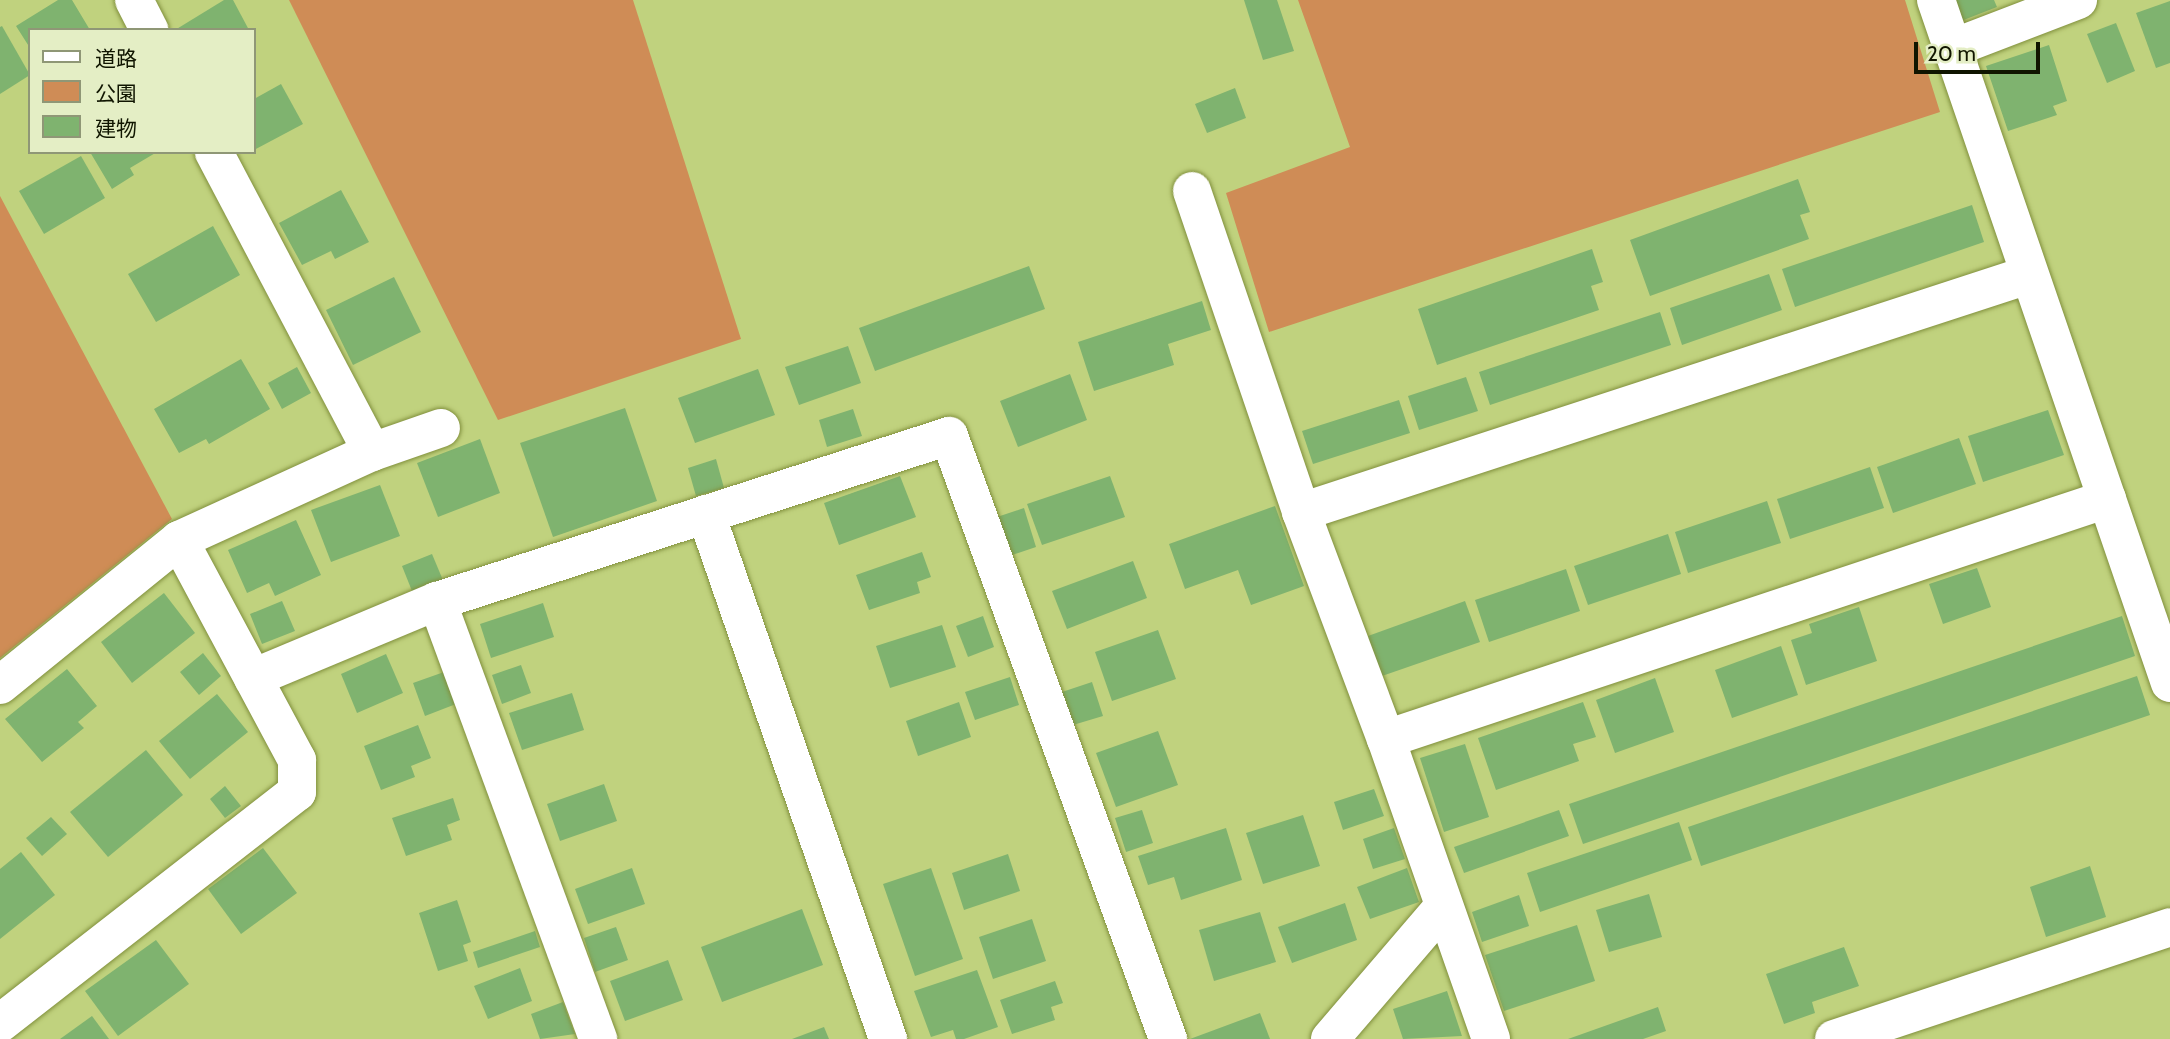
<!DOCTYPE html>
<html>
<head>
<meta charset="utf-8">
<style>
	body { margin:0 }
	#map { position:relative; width:2170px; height:1039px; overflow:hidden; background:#c0d27e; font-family:Cabin,"Noto Sans JP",sans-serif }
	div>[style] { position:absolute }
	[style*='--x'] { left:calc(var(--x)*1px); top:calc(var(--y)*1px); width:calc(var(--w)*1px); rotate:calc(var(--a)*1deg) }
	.green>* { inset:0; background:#cf8c56 }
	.building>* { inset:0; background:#7fb36f }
	.roads { filter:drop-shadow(0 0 2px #81903d) drop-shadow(0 0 2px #81903d) }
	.street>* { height:38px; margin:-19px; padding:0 19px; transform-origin:19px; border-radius:19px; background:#fff }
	span { translate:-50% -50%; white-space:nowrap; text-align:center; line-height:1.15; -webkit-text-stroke:6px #e4eec5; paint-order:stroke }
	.legend { position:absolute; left:28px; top:28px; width:228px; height:126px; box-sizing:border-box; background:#e4eec5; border:2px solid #8f9776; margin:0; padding:9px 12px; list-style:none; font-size:21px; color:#101500 }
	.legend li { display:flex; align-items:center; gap:14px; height:35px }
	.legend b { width:35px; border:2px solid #8f9776 }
	.scale { position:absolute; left:1914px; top:42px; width:126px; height:32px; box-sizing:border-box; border:4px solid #101500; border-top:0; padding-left:9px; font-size:21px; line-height:24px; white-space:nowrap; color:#101500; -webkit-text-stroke:5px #e4eec5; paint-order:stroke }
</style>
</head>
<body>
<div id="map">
	<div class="green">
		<div style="clip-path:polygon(289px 0,633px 0,741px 339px,498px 420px)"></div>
		<div style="clip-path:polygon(1298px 0,1905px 0,1940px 112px,1269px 332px,1226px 193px,1350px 147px)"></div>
		<div style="clip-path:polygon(0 196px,172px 519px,0 658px)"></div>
	</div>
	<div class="building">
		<div style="clip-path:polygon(58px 0,72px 0,90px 30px,30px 30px,30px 48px,16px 26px)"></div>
		<div style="clip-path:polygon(224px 0,233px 0,249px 30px,175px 30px)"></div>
		<div style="clip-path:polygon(1244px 0,1277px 0,1294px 51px,1263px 60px)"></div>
		<div style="clip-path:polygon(1954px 0,1994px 0,1997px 7px,1961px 21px)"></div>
		<div style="clip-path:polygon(2170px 1px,2170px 63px,2156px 68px,2136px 13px)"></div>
		<div style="clip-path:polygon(2116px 23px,2135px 71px,2107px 83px,2087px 34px)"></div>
		<div style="clip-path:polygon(2px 26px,30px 75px,0 94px,0 27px)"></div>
		<div style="clip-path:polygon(2049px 45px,2067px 101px,2053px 106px,2057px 115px,2008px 131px,1986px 66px)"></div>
		<div style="clip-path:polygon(281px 84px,303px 124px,254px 150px,254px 99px)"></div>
		<div style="clip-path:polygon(1235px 88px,1246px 118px,1207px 133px,1195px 104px)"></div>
		<div style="clip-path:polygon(90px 152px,157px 152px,130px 168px,134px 175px,112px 189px)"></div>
		<div style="clip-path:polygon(81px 156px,105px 198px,44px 234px,19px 191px)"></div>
		<div style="clip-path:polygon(1798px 179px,1810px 212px,1800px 215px,1809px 239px,1650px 296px,1630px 240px)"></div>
		<div style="clip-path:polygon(341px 190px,369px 242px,335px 259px,331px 251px,302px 265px,279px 223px)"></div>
		<div style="clip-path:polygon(1972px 205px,1984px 242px,1795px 307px,1782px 269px)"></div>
		<div style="clip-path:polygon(213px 226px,240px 275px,156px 322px,128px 274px)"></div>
		<div style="clip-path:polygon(1592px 249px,1603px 282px,1591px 286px,1599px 310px,1437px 365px,1418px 309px)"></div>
		<div style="clip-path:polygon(1029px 266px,1045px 309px,875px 371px,859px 328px)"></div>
		<div style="clip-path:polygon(1769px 274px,1782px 310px,1682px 345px,1670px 308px)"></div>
		<div style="clip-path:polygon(394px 277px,421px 332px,353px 365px,326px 310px)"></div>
		<div style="clip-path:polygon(1202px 301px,1211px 330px,1168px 344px,1174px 365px,1094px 391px,1078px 342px)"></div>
		<div style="clip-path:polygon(1660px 312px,1671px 345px,1490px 405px,1479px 372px)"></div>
		<div style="clip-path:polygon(848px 346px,861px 383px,799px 405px,785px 367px)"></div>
		<div style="clip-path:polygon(241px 359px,270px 409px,209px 444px,206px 439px,179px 453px,154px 409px)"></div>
		<div style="clip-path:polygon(297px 367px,311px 393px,282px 409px,268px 383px)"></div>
		<div style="clip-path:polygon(758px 369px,775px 415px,695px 443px,678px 398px)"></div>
		<div style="clip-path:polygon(1070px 374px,1087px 420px,1018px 447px,1000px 401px)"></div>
		<div style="clip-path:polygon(1466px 377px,1478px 411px,1419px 430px,1408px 396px)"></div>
		<div style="clip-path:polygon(1399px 400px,1410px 433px,1313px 464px,1302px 431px)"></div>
		<div style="clip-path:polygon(625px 408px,657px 501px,553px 537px,520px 443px)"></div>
		<div style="clip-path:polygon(853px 409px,862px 436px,827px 447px,819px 420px)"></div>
		<div style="clip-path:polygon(2048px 410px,2064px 455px,1983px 482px,1968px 436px)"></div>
		<div style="clip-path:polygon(1959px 438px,1976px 484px,1893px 513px,1877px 467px)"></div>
		<div style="clip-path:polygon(480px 439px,500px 493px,438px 517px,417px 463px)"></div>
		<div style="clip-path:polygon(716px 459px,724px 488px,696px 496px,688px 468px)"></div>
		<div style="clip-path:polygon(1870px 467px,1884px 508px,1790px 539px,1777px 499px)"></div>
		<div style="clip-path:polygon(900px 476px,916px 517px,839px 545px,824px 503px)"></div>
		<div style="clip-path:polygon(1110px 476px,1125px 517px,1042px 545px,1027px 504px)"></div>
		<div style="clip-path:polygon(380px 485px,400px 536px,331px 562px,311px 510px)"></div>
		<div style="clip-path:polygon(1767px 501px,1781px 543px,1688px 573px,1675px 532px)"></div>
		<div style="clip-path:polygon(1275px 506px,1304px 586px,1251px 605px,1238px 570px,1185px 589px,1169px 544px)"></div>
		<div style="clip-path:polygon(1024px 508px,1036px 547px,1009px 556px,997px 517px)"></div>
		<div style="clip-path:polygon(296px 520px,321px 575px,275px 596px,269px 583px,247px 593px,228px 550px)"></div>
		<div style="clip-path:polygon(1668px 534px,1681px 574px,1588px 605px,1574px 566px)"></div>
		<div style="clip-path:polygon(922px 552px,931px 577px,917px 582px,920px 593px,869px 610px,856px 575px)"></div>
		<div style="clip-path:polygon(432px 554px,445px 585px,414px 596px,402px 566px)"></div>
		<div style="clip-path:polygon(1133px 561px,1147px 598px,1067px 629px,1052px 591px)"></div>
		<div style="clip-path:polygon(1977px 568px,1991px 607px,1943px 624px,1929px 584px)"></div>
		<div style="clip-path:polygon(1566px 569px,1580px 611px,1489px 642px,1475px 600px)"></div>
		<div style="clip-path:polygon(164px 593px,195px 633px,132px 683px,101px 642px)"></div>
		<div style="clip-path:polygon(282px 601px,295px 631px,262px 644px,250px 614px)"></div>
		<div style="clip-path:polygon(1465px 601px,1480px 642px,1382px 676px,1368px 636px)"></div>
		<div style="clip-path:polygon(543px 603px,554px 637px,491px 658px,480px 624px)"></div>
		<div style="clip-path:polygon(1859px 607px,1877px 661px,1806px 685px,1791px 640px,1812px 633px,1809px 624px)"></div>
		<div style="clip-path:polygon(983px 616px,994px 647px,968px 657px,956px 626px)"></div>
		<div style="clip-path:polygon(2122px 616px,2135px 656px,1583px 844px,1569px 804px)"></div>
		<div style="clip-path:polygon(942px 625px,956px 667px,890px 688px,876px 646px)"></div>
		<div style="clip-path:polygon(1158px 630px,1176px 679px,1112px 701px,1095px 652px)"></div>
		<div style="clip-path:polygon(1781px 646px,1798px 695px,1732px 718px,1715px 670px)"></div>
		<div style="clip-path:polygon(203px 653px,221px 676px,199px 695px,180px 672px)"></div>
		<div style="clip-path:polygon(386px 654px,403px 693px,357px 713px,341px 674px)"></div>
		<div style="clip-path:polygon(521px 665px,531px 693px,502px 704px,492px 675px)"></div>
		<div style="clip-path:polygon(67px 669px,97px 706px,78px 722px,84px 728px,42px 762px,5px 719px)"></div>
		<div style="clip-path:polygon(444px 672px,456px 704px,425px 716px,413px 683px)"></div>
		<div style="clip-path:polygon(2137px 676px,2150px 715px,1701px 866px,1688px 827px)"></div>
		<div style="clip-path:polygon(1010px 677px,1019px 705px,975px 720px,965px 692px)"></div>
		<div style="clip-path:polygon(1655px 678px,1674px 732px,1615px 753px,1596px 700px)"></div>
		<div style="clip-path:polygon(1092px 682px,1103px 716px,1073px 725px,1062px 692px)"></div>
		<div style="clip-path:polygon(572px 693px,584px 730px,522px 750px,509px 713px)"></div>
		<div style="clip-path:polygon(217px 694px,248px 732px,190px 779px,159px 741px)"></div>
		<div style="clip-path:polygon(959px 702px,971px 737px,918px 756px,906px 721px)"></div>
		<div style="clip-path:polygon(1583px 702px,1596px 737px,1573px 744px,1579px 761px,1496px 790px,1478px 738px)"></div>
		<div style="clip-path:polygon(418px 725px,431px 758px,411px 766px,415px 777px,381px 790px,364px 746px)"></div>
		<div style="clip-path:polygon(1158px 731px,1178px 785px,1116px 807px,1096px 753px)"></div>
		<div style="clip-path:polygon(1465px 744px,1489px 817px,1444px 832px,1420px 758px)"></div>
		<div style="clip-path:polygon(146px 750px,183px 795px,108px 857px,70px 812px)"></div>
		<div style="clip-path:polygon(604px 784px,617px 821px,560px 841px,547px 804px)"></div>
		<div style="clip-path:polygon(225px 786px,241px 806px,225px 818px,210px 799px)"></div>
		<div style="clip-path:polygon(1374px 789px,1384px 816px,1343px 830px,1334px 802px)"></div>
		<div style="clip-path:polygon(453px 798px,460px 820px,447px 825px,452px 840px,406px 856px,392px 818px)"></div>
		<div style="clip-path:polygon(1142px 810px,1153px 843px,1126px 852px,1115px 818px)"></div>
		<div style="clip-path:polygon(1559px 810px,1569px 836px,1464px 873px,1454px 847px)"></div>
		<div style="clip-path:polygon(1303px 815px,1320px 866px,1263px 884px,1246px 833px)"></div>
		<div style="clip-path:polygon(51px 817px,67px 834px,42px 856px,26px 838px)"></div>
		<div style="clip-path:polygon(1679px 822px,1692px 860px,1540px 912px,1527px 873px)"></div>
		<div style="clip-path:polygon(1226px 828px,1242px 880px,1181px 900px,1174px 877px,1148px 885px,1138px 856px)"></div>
		<div style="clip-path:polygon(1394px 828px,1405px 859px,1373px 869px,1363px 839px)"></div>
		<div style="clip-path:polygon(263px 848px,297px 893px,241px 934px,208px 889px)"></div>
		<div style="clip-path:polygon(21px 852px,55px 895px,0 939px,0 869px)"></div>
		<div style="clip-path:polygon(1008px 854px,1020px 891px,964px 910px,952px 873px)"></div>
		<div style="clip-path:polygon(2090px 866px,2106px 917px,2046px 937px,2030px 887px)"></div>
		<div style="clip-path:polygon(632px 868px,645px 904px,588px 924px,575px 889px)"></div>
		<div style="clip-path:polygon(931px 868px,963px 959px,915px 976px,883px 884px)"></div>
		<div style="clip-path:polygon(1407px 868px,1419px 902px,1370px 919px,1357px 887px)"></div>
		<div style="clip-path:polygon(1649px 894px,1662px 937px,1609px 952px,1596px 910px)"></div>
		<div style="clip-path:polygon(1519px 895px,1529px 926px,1482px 942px,1472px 912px)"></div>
		<div style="clip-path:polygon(457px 900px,471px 942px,463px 945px,468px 961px,438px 971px,419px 913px)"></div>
		<div style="clip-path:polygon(1345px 903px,1357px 940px,1292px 963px,1278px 927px)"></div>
		<div style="clip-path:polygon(802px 909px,823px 965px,722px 1002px,701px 947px)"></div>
		<div style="clip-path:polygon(1260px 912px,1276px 962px,1214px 981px,1199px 930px)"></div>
		<div style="clip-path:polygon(1032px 919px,1046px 961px,993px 979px,979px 937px)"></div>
		<div style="clip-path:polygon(1577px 925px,1595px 981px,1504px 1011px,1485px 955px)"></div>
		<div style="clip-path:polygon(616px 927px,628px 960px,595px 972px,584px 938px)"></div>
		<div style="clip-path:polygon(535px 931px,540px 947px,478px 968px,473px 952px)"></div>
		<div style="clip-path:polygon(156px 940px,189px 984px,118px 1036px,85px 991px)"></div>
		<div style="clip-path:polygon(1844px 947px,1859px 986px,1812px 1002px,1815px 1013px,1784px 1024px,1766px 974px)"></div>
		<div style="clip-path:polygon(668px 960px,683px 1000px,625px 1021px,610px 981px)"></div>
		<div style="clip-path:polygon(520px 968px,532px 1001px,488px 1019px,474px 986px)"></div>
		<div style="clip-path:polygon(977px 970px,998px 1027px,964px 1039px,956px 1039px,953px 1030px,931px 1037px,914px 991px)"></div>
		<div style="clip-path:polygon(1055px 981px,1063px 1003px,1051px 1007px,1055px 1020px,1012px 1034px,1000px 1000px)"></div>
		<div style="clip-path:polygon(1447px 991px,1462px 1036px,1403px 1039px,1393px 1009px)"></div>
		<div style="clip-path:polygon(563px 1002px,575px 1034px,540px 1039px,531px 1014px)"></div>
		<div style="clip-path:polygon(1658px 1007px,1666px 1031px,1643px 1039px,1568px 1039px)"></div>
		<div style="clip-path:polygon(1260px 1013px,1270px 1039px,1190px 1039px)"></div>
		<div style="clip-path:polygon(92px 1016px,109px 1039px,60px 1039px)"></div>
		<div style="clip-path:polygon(824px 1027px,829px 1039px,792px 1039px)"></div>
	</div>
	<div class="roads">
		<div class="street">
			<div style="--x:134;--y:0;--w:34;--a:63"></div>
			<div style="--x:1936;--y:0;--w:722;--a:71.09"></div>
			<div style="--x:1953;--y:48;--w:134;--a:-21"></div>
			<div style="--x:1192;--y:191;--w:339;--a:71.2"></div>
			<div style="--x:1301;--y:512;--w:242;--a:69.5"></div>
			<div style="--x:1386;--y:739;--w:318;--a:70.7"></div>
			<div style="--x:372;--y:452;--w:73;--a:-19.2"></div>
			<div style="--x:1301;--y:512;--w:765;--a:-18.06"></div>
			<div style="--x:706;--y:514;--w:556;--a:70.88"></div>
			<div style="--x:179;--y:540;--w:212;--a:-24.5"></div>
			<div style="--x:372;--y:452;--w:339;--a:-117.8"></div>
			<div style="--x:437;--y:601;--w:467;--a:69.8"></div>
			<div style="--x:253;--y:678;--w:199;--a:-22.7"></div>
			<div style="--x:437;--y:601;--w:538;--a:-17.86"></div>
			<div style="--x:949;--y:436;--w:642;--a:70.04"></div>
			<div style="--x:0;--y:685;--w:230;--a:-39"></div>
			<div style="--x:179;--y:540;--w:250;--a:61.8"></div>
			<div style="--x:297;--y:760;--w:32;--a:90"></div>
			<div style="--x:297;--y:792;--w:376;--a:142.1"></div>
			<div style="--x:1386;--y:739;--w:760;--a:-18.41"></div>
			<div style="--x:1330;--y:1039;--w:174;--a:-49.4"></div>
			<div style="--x:1834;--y:1039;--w:354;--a:-18.4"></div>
		</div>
	</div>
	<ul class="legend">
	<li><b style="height:9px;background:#fff"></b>道路</li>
	<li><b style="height:19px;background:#cf8c56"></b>公園</li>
	<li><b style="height:19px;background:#7fb36f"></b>建物</li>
	</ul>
	<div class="scale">20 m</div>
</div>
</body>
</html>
